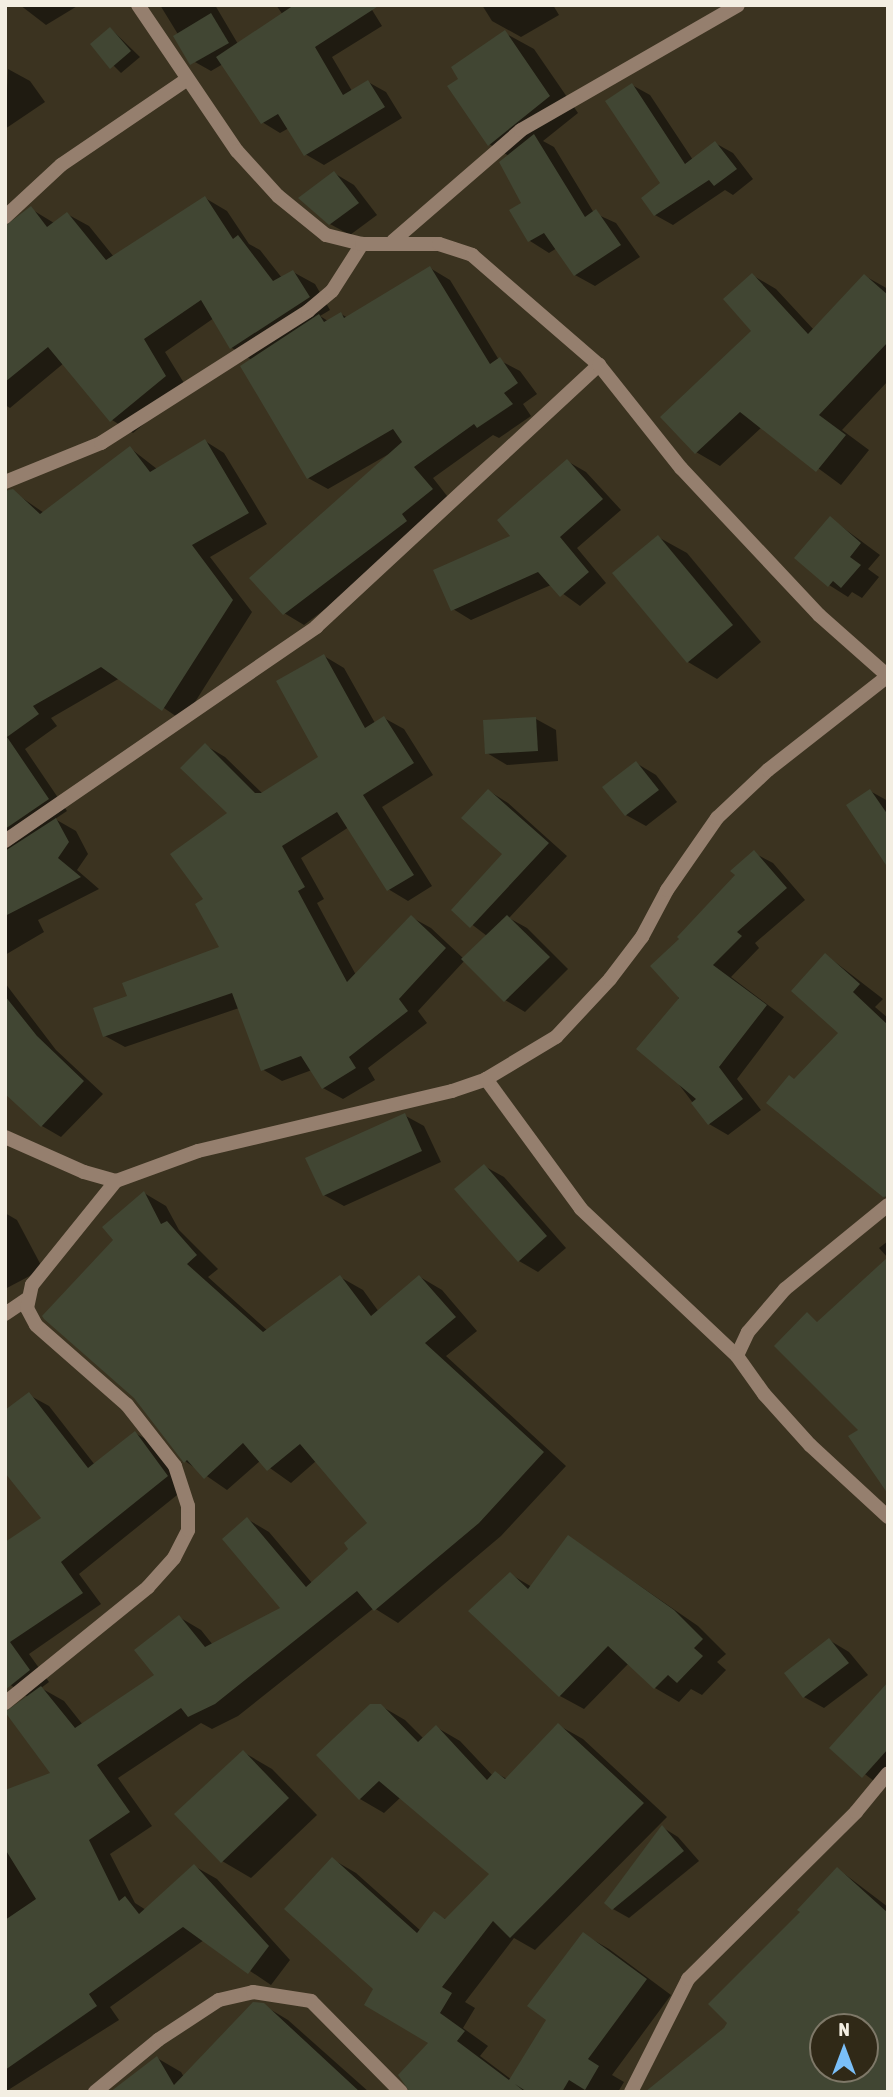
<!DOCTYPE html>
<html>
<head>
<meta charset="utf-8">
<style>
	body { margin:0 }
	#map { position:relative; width:893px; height:2097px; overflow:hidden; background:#3b3320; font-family:"Asap Condensed",sans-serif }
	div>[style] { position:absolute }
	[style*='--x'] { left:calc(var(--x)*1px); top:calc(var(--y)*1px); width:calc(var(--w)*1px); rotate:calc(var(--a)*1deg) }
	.shadow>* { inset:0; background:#0007 }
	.building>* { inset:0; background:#414633 }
	.minor>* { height:14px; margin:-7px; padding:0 7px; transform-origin:7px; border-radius:7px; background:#957f6e }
	.tertiary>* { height:14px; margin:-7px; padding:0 7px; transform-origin:7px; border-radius:7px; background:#957f6e }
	span { translate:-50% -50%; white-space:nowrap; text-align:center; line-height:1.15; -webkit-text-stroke:5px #302917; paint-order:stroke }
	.frame { position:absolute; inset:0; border:7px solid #f3eee2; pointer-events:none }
	.north { position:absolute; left:809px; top:2013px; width:70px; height:70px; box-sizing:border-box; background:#302917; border:2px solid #7e7868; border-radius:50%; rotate:0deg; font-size:19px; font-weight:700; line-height:28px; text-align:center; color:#f3eee2 }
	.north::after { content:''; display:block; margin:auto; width:24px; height:32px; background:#7abff8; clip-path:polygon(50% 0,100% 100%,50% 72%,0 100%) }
</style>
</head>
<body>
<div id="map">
	<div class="shadow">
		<div style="clip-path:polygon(20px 5px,79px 5px,46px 25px)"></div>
		<div style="clip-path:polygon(160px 5px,215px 5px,238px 44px,283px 15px,276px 5px,369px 5px,382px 26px,332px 57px,352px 91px,368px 82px,386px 92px,402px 118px,324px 165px,305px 154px,289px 128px,280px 133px,262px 122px,223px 64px,211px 71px,195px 62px)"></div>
		<div style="clip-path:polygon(482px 5px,553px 5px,559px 15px,521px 37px,492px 21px)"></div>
		<div style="clip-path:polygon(111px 29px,140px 57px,121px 73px,92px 44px)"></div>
		<div style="clip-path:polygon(505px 33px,534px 49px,578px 113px,543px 141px,554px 147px,594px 213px,616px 223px,640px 257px,595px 286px,575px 275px,557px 248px,549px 253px,530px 241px,511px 211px,523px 204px,509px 156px,489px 144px,461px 79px)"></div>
		<div style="clip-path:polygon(8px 69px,30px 81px,45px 102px,5px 129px)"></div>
		<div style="clip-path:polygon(632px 85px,650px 95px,693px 160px,715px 143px,733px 153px,753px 179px,733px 195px,725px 190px,673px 225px,655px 215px,662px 184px)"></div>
		<div style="clip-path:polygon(334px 173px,354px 185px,377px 215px,350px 235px,330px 224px)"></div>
		<div style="clip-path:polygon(205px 198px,227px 211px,249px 244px,260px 250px,282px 278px,293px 272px,315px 284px,330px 310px,320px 316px,328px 321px,341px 314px,348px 318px,430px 268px,450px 280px,499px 360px,520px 371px,537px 394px,523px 404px,531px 416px,499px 438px,493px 435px,433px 478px,451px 501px,426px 533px,304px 625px,284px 613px,389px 454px,328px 489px,308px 478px,252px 360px,232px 348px,214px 318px,165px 352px,187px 388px,133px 433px,112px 420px,64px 363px,10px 408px,5px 405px,5px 228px,31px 209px,54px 223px,67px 214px,89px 226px,114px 257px)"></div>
		<div style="clip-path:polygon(752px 275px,776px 289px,814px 330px,865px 276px,888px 289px,888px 381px,842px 430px,869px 450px,841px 485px,762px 427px,720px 466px,696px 452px,754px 331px)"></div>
		<div style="clip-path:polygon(205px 441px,224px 453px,267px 524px,210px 557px,252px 612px,183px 721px,120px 678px,51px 718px,57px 726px,25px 749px,67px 811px,55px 819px,76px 831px,88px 854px,77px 870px,99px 889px,38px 920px,44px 932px,5px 955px,5px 508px,18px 495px,44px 513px,130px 448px,157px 469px)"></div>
		<div style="clip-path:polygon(567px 461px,586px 472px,621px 510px,577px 548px,606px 583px,580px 606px,551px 585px,471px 620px,453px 609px,513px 536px)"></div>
		<div style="clip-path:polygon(830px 518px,880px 555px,868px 569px,879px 577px,862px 598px,852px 592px,848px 597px,829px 585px)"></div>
		<div style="clip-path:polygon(658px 537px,687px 553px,761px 642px,717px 679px,688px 662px)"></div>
		<div style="clip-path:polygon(324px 656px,344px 668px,375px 723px,384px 718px,404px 729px,433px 775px,382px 807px,432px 886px,408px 901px,388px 889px,349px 827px,301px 858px,324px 899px,317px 903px,356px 975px,411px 917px,431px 928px,464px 959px,487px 936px,453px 910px,504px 854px,489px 791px,508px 803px,567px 856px,509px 918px,527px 928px,568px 969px,525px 1012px,505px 1000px,465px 960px,418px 1011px,427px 1023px,368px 1068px,375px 1080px,343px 1099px,323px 1088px,312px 1070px,282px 1081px,262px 1069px,239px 1008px,125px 1047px,105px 1036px,129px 997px,221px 948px,206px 900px,230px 813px,205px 745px,225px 757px,263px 794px,320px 758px)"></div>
		<div style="clip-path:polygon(536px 719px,556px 730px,558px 761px,507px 765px,487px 753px)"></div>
		<div style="clip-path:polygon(636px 763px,656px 775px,677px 802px,646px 826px,626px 815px)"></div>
		<div style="clip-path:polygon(870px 791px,888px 801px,888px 853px)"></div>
		<div style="clip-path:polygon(754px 853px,773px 863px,805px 900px,755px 943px,759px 948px,731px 977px,784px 1017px,737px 1079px,761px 1110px,728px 1135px,709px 1124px,674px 1078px,682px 939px)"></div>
		<div style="clip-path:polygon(826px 955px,883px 999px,875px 1007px,888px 1018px,888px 1159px,795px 1081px,840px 1033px)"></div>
		<div style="clip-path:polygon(5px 983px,56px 1050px,103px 1094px,61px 1137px,42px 1126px,5px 1091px)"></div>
		<div style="clip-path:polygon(404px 1115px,424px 1126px,441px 1162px,344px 1206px,324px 1195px)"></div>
		<div style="clip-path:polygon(484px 1166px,504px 1177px,566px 1248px,538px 1272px,519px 1261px)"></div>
		<div style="clip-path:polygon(144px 1193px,166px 1206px,179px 1230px,218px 1269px,208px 1277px,268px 1331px,340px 1277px,363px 1290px,379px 1312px,420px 1277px,442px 1290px,477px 1331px,446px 1356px,566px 1466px,501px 1536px,398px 1623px,374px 1608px,238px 1716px,212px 1729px,201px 1723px,118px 1778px,152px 1826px,110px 1854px,135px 1903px,146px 1910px,194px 1866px,217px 1879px,290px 1960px,271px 1985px,204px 1940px,110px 2007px,119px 2020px,5px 2092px,5px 1792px,52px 1774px,29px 1698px,5px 1681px,5px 1544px,43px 1519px,29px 1395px,49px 1406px,95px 1465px,135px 1433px,154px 1444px,187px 1487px,79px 1574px,101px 1604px,29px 1654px,49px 1682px,41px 1688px,64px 1701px,83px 1725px,157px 1676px,179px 1617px,201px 1630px,213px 1645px,283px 1609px,247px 1519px,269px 1532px,312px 1583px,351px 1549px,369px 1523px,316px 1461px,291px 1483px,260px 1461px,227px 1490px,185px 1461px,116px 1241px)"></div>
		<div style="clip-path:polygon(5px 1213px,17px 1220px,43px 1269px,5px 1289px)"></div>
		<div style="clip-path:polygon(888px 1241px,888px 1258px,879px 1248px)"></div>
		<div style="clip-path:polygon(569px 1537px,698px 1626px,726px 1654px,717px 1662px,726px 1670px,702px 1695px,691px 1689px,679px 1702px,655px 1688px,629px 1663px,584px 1709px,560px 1696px,510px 1574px,532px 1587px)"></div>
		<div style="clip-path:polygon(829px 1640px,849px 1652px,868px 1675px,824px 1708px,804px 1697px)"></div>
		<div style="clip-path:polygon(381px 1706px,405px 1720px,424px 1739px,436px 1727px,460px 1741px,493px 1776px,496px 1773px,507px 1779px,558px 1725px,583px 1739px,667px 1817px,535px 1950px,514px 1938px,465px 2002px,475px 2008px,463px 2028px,488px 2046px,480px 2056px,512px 2080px,549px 2020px,583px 1934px,609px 1949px,671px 1995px,612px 2075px,624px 2082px,618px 2092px,410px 2092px,431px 2042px,376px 1989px,332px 1859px,356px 1873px,421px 1931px,435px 1913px,447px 1920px,492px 1874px,401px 1797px,384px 1813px,360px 1799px,319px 1755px)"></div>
		<div style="clip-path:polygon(888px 1726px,888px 1783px,883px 1788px,831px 1748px)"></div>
		<div style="clip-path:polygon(243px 1752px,272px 1769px,317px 1815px,251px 1878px,222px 1861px)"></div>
		<div style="clip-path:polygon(662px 1827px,678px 1837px,699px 1861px,629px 1918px,613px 1909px)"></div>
		<div style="clip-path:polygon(evenodd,838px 1869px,888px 1907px,888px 2092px,672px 2092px,725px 2029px,803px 1912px,838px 1869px,823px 2027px,865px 2027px,865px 2069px,823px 2069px,823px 2027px)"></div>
		<div style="clip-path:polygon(263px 2005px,288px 2020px,369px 2092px,211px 2092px)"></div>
		<div style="clip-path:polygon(157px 2058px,181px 2072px,193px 2092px,112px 2092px)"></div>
	</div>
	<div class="building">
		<div style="clip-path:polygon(294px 5px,380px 5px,315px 47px,343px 95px,368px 80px,385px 107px,304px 156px,278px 114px,261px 124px,216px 57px)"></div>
		<div style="clip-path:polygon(211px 13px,229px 43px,190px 65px,173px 36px)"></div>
		<div style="clip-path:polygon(110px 27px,131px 51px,110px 69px,90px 44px)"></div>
		<div style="clip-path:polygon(505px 30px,550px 96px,488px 146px,447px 86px,458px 79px,451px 67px)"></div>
		<div style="clip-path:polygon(632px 83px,685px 164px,715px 141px,737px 169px,714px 186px,709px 180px,654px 216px,641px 198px,660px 183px,605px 101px)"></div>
		<div style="clip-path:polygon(534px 134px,585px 217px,596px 209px,621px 245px,574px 276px,544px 233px,528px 242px,509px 210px,521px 203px,499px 162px)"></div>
		<div style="clip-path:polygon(334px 171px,359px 203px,329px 225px,298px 198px)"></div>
		<div style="clip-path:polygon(205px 196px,233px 239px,238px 235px,273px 281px,293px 270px,310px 297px,230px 349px,201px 300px,144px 339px,166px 376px,110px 422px,48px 347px,5px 382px,5px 226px,31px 206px,47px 227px,67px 212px,106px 260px)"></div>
		<div style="clip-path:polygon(430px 266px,490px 364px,500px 357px,518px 383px,504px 393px,513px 404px,477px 428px,474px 424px,414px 467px,433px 489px,402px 514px,407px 521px,283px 615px,249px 578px,402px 442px,393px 429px,307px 479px,240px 366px,319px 314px,324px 322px,341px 312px,344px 318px)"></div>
		<div style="clip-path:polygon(752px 273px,808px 334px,864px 274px,888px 295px,888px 342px,819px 415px,846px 435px,816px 472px,740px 412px,695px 454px,660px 417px,751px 331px,723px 299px)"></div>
		<div style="clip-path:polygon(205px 439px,249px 513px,192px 545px,233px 600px,162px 711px,101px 667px,33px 706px,39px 714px,7px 737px,49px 799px,5px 829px,5px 491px,13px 489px,40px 514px,130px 446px,150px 472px)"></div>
		<div style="clip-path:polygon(567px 459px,603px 499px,560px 537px,589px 572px,560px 597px,538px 572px,451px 611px,433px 570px,510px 536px,497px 520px)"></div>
		<div style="clip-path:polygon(830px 516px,861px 543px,850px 557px,861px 565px,841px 588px,833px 581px,828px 587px,794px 558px)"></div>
		<div style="clip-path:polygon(658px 535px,733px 625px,687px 663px,612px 573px)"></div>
		<div style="clip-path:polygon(324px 654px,365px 728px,384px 716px,414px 763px,363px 795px,414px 875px,387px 891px,337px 812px,282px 846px,305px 887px,298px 891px,347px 982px,411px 915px,446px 948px,399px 999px,408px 1011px,349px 1057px,356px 1068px,322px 1089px,301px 1056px,261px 1071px,232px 993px,103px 1037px,93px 1008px,127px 996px,122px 983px,219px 947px,195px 904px,203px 899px,170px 854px,227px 813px,180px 768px,205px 743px,255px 793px,261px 793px,318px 757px,276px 681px)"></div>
		<div style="clip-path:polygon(536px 717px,538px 751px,485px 754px,483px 720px)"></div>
		<div style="clip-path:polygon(636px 761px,659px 790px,625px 816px,602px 787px)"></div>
		<div style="clip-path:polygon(488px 789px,549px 843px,470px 928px,451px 910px,502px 854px,461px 818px)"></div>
		<div style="clip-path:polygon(870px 789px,888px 815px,888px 868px,846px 805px)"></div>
		<div style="clip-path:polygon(56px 818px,69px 842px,58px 858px,81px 877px,5px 916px,5px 851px)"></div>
		<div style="clip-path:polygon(754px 850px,787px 888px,737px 932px,742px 936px,713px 965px,767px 1005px,719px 1067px,743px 1099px,708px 1125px,691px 1103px,696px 1099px,636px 1049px,679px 998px,650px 966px,679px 939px,677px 937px,735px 875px,730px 871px)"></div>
		<div style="clip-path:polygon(507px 915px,550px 957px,504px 1002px,461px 959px)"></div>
		<div style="clip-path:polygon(825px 953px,860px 984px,853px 992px,888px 1025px,888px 1196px,883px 1197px,766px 1103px,789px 1075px,794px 1079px,838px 1033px,791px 991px)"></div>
		<div style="clip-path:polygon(5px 996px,37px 1036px,84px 1081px,41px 1127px,5px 1094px)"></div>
		<div style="clip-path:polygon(405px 1113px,422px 1151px,323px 1196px,305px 1158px)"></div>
		<div style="clip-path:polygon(484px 1164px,547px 1236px,518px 1262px,454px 1189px)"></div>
		<div style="clip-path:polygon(144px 1191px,161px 1224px,167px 1221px,197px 1255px,187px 1264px,263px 1332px,340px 1275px,371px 1316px,419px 1275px,456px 1317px,425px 1343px,544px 1452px,479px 1523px,374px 1611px,357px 1591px,215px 1704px,188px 1717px,181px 1708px,97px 1765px,130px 1812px,89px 1840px,119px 1901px,125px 1896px,139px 1914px,194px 1864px,269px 1946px,248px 1974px,183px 1927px,89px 1994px,97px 2006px,5px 2070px,5px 1920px,36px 1899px,5px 1849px,5px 1790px,50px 1773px,5px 1712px,41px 1686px,75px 1728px,154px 1675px,134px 1650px,179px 1615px,205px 1647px,280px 1608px,222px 1539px,247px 1517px,306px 1587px,348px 1549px,344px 1543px,367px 1523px,300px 1444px,267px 1471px,243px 1443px,204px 1479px,187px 1460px,184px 1463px,134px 1398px,44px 1319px,42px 1316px,113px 1240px,102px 1227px)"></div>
		<div style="clip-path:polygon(888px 1257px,888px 1494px,848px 1436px,858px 1430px,774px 1346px,807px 1312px,817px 1322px)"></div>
		<div style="clip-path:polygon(29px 1392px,88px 1468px,135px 1431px,168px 1476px,61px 1562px,83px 1593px,10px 1642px,30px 1670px,5px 1690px,5px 1542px,41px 1518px,5px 1473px,5px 1410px)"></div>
		<div style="clip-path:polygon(568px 1535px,674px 1610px,703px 1639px,694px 1648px,703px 1656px,677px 1683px,668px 1675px,654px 1689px,608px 1646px,559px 1697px,468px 1611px,510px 1572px,528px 1589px)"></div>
		<div style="clip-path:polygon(829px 1638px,849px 1663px,803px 1698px,784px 1673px)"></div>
		<div style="clip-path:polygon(888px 1682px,888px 1749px,862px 1778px,829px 1748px)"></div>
		<div style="clip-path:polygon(370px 1704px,381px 1704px,418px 1742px,436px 1725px,487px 1780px,495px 1771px,505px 1779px,558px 1723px,644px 1803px,510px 1938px,493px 1921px,442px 1987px,452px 1993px,440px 2013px,465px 2031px,457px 2041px,509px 2080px,546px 2020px,527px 2006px,583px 1932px,647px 1979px,588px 2059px,599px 2066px,585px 2090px,569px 2080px,562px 2092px,527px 2092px,515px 2084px,525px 2092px,410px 2092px,398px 2075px,428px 2043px,364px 2005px,373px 1989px,284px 1909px,332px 1857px,417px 1933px,434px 1911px,445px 1919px,489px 1874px,379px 1781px,359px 1800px,316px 1755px)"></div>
		<div style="clip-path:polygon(243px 1750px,289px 1798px,221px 1863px,174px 1814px)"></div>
		<div style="clip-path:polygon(662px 1825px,684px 1851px,612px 1910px,604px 1903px)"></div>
		<div style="clip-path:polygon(evenodd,837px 1867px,888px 1913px,888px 2092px,645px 2092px,724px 2028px,727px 2023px,708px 2004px,800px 1912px,797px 1910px,837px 1867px,823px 2027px,865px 2027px,865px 2069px,823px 2069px,823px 2027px)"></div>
		<div style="clip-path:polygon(253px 2002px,264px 2003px,360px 2092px,110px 2092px,157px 2056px,174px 2085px)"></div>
	</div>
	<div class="minor">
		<div style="--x:5;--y:217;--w:76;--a:-42.9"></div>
		<div style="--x:61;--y:165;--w:151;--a:-34.2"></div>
		<div style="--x:393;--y:241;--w:169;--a:-40.9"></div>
		<div style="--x:521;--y:130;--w:250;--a:-29.9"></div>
		<div style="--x:5;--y:482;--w:104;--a:-22.1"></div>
		<div style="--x:101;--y:443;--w:246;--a:-32.5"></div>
		<div style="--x:308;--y:311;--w:31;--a:-40"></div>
		<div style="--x:332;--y:291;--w:56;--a:-57.4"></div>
		<div style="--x:5;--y:841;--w:378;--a:-34.5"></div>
		<div style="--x:316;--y:627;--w:386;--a:-42.8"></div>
		<div style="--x:486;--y:1079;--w:161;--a:53.8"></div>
		<div style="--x:581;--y:1209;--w:214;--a:43.3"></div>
		<div style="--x:5;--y:1137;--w:86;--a:23.9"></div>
		<div style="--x:84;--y:1172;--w:33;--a:16"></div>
		<div style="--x:116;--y:1181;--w:87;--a:-20.1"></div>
		<div style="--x:198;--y:1151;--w:261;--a:-13.3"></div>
		<div style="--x:452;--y:1091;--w:36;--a:-19"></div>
		<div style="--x:486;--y:1079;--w:82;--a:-31"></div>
		<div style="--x:556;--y:1037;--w:79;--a:-47"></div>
		<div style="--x:610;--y:979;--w:53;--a:-52.7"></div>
		<div style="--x:642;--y:937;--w:53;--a:-62"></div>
		<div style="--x:667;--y:890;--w:88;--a:-55.2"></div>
		<div style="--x:717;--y:818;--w:70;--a:-43.3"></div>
		<div style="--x:768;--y:770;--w:152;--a:-38.1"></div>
		<div style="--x:888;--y:1205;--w:133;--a:140.8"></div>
		<div style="--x:785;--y:1289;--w:57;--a:130.7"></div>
		<div style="--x:748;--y:1332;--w:26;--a:115"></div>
		<div style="--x:737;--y:1356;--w:47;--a:54.6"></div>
		<div style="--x:764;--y:1394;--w:69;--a:48"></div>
		<div style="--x:810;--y:1445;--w:106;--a:42.7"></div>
		<div style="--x:5;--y:1314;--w:27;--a:-34"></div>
		<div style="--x:5;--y:1703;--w:184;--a:-39"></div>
		<div style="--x:148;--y:1587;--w:39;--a:-48"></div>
		<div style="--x:174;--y:1558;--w:31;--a:-63"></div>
		<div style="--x:188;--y:1530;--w:24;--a:-90"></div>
		<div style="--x:188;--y:1506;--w:42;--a:-108"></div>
		<div style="--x:175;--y:1466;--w:78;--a:-128.2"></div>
		<div style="--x:127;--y:1405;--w:121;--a:-138.7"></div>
		<div style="--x:36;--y:1325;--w:19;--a:-118"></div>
		<div style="--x:27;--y:1308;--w:24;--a:-78"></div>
		<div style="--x:32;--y:1285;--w:134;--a:-51.1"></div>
		<div style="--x:95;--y:2092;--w:82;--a:-39.5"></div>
		<div style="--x:158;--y:2040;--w:73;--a:-33.3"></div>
		<div style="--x:219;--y:2000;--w:35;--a:-13"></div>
		<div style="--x:253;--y:1992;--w:59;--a:8.8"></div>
		<div style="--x:311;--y:2001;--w:128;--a:45.3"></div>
		<div style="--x:631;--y:2092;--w:127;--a:-63.2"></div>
		<div style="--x:688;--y:1979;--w:237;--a:-44.8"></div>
		<div style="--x:856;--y:1812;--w:50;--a:-50.6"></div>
	</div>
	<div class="tertiary">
		<div style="--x:138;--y:5;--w:176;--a:55.9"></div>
		<div style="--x:237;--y:151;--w:61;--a:47.7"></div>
		<div style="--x:278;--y:196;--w:62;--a:39.1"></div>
		<div style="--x:326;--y:235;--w:37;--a:14"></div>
		<div style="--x:362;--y:244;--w:77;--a:0"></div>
		<div style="--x:439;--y:244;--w:35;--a:18"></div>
		<div style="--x:472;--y:255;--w:168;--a:40.9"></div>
		<div style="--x:599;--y:365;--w:132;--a:51.5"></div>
		<div style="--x:681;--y:468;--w:202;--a:46.8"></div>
		<div style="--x:819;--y:615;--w:92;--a:41.5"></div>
	</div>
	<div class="frame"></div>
	<div class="north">N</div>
</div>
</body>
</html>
